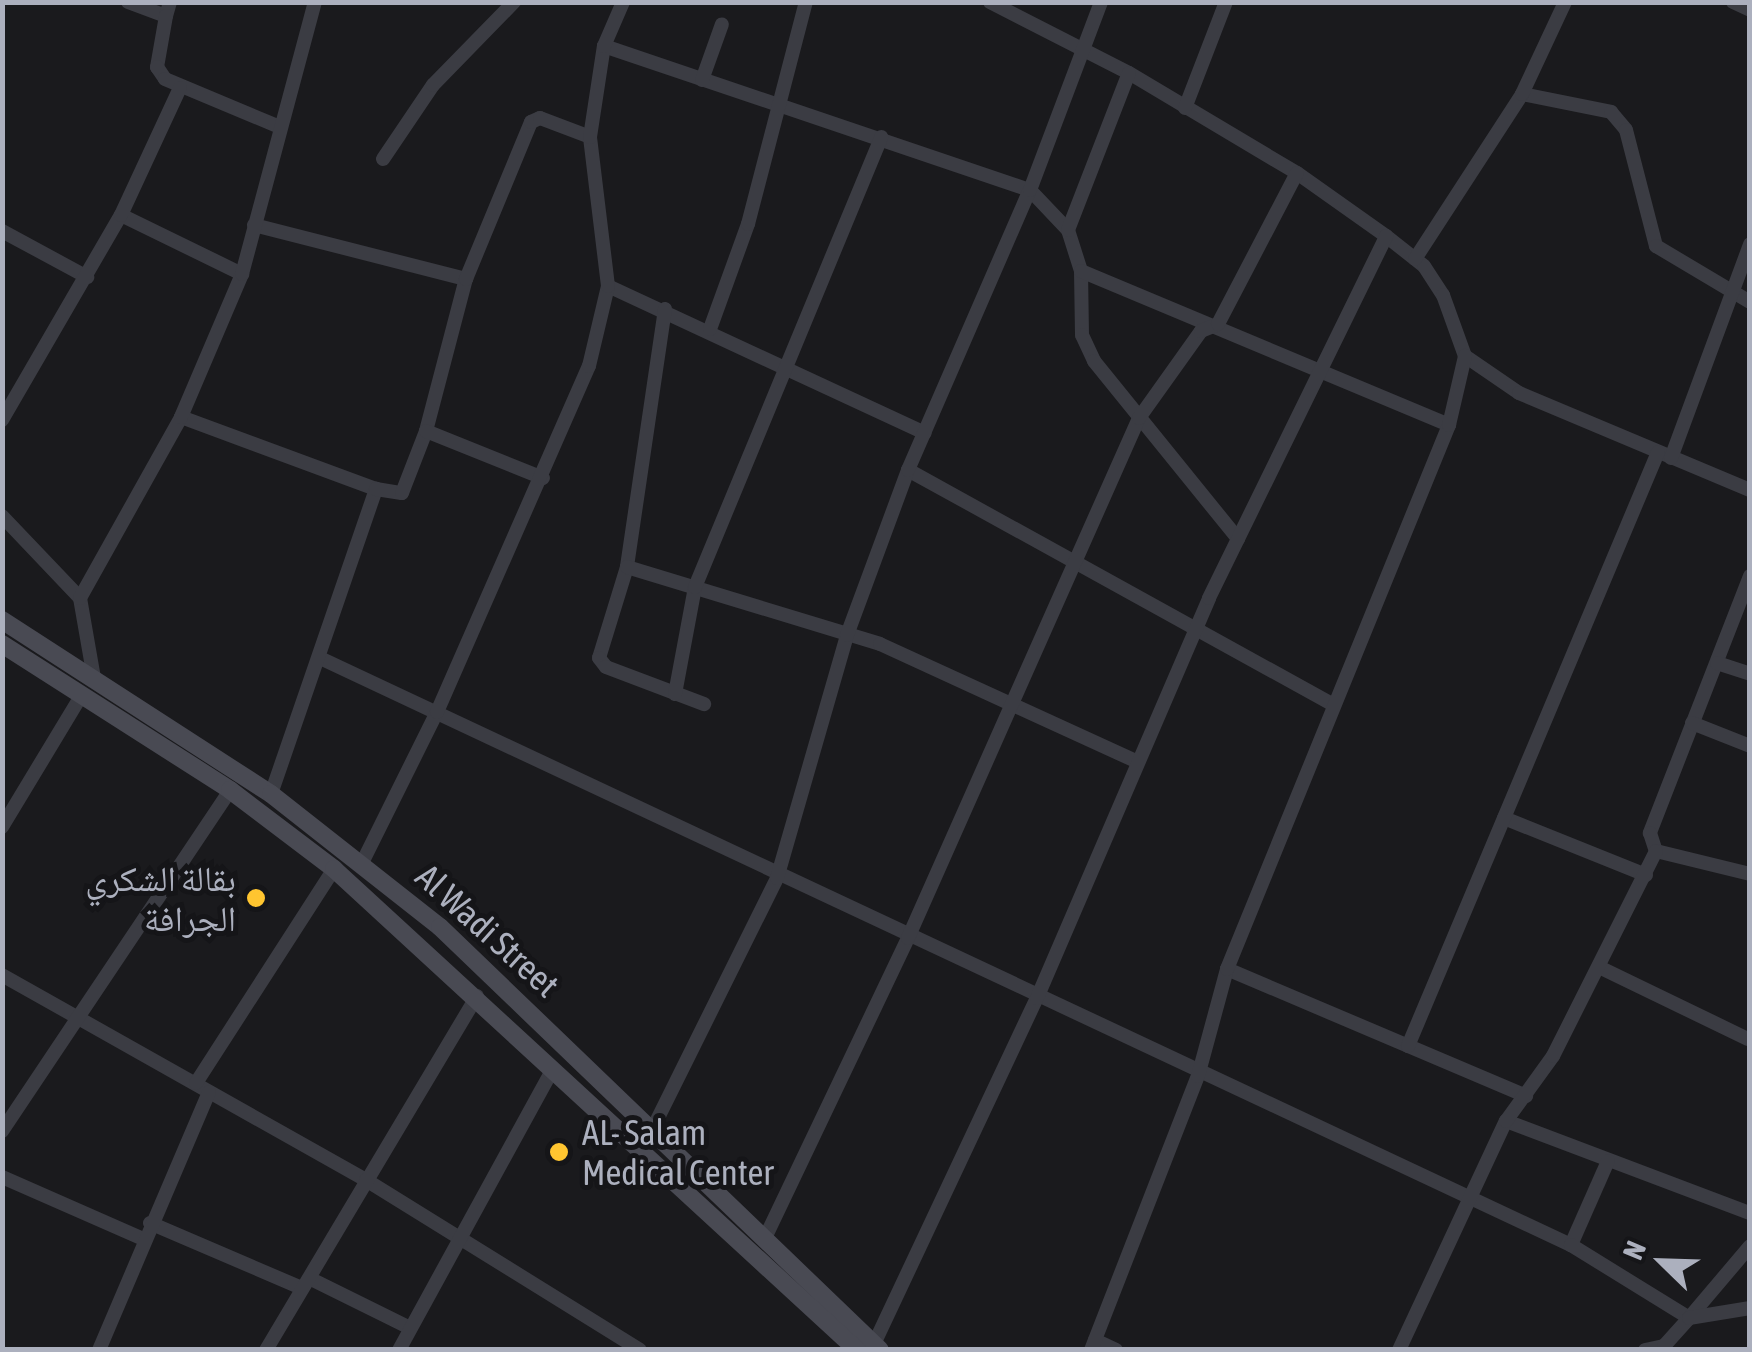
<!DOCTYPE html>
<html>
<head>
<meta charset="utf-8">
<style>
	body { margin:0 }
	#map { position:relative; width:1752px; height:1352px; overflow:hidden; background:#1a1a1d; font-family:"Asap Condensed","Noto Naskh Arabic",sans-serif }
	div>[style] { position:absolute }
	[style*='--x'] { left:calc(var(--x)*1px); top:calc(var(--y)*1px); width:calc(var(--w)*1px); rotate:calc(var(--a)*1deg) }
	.minor>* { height:14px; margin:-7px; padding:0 7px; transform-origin:7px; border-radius:7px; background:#3b3c43 }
	.secondary>* { height:18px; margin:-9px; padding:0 9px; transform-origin:9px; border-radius:9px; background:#494a53 }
	.dots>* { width:28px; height:28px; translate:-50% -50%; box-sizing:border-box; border:5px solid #151518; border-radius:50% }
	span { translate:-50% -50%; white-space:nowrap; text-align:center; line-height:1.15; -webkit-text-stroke:10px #151518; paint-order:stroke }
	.poi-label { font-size:35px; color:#acb0be }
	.right { translate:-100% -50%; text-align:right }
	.left { translate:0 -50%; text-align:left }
	.street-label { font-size:35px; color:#acb0be }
	.frame { position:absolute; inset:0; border:5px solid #acb0be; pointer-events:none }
	.north { position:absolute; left:1612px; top:1212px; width:100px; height:100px; -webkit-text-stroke:8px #151518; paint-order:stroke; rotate:293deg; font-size:28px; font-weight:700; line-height:40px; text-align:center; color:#acb0be }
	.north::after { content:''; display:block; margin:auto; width:35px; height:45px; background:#acb0be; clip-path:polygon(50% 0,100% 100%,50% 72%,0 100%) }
</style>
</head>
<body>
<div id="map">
	<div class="minor">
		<div style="--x:128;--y:2;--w:40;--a:20.2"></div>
		<div style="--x:166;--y:16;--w:15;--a:-74"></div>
		<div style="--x:990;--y:2;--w:156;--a:27.1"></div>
		<div style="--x:1129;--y:73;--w:196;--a:30.8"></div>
		<div style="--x:1297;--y:173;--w:109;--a:35.3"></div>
		<div style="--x:1386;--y:236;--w:48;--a:38.3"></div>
		<div style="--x:1424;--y:266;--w:35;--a:57"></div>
		<div style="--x:1443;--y:295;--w:65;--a:70.2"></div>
		<div style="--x:1465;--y:356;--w:65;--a:34.4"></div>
		<div style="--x:1519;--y:393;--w:251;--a:22.8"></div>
		<div style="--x:1733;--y:2;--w:19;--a:25"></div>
		<div style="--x:166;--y:16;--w:52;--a:100"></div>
		<div style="--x:157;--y:67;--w:14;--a:56"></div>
		<div style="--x:165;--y:79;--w:125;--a:22.7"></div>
		<div style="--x:604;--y:46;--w:450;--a:18.7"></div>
		<div style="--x:1030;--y:190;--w:55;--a:46.5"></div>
		<div style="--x:1068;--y:230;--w:43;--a:72.4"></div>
		<div style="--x:1081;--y:271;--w:64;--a:89.1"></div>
		<div style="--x:1082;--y:335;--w:29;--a:65"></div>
		<div style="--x:1094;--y:361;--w:229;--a:51"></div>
		<div style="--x:702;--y:80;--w:59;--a:-70.3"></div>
		<div style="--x:1522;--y:94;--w:91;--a:11.4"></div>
		<div style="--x:1611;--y:112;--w:23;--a:50"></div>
		<div style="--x:1626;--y:130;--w:120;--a:75.5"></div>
		<div style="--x:1656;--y:246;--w:109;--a:30.8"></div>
		<div style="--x:1185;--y:108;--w:114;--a:-68.9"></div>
		<div style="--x:383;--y:159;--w:89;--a:-56"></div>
		<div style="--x:433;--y:85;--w:116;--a:-45.7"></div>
		<div style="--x:121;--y:215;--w:135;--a:26"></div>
		<div style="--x:254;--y:225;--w:219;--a:14.3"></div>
		<div style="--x:1068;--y:230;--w:168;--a:-68.8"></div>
		<div style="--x:2;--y:231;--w:97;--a:28.4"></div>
		<div style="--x:1415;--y:259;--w:197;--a:-57"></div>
		<div style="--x:1522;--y:94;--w:102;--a:-64.9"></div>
		<div style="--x:1081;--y:271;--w:399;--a:22.7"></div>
		<div style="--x:608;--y:286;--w:349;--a:24.9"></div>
		<div style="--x:665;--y:309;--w:261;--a:98.4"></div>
		<div style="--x:627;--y:567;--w:95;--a:107.1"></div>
		<div style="--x:599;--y:658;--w:11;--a:52"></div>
		<div style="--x:606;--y:667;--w:105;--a:20.7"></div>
		<div style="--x:710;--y:329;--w:112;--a:-70.1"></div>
		<div style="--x:748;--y:224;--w:229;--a:-75.4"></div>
		<div style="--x:181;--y:417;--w:208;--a:20.3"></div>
		<div style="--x:2;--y:420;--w:237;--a:-59.9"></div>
		<div style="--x:121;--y:215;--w:140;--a:-65.1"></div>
		<div style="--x:426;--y:431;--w:157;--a:-75.3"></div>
		<div style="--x:466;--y:279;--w:170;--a:-67.5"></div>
		<div style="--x:531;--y:122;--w:10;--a:-24"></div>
		<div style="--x:540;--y:118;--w:53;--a:20.8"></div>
		<div style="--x:1671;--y:458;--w:228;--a:-69.7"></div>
		<div style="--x:908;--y:470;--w:484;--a:28.9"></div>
		<div style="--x:2;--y:516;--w:113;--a:46.4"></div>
		<div style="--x:80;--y:598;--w:81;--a:80.1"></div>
		<div style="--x:627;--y:567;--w:264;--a:16.9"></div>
		<div style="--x:880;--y:644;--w:281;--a:24.6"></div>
		<div style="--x:1750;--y:576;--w:276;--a:111.3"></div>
		<div style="--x:1650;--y:833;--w:19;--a:72"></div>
		<div style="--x:1656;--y:851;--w:97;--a:13.7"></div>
		<div style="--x:80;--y:598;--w:207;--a:-60.8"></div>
		<div style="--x:181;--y:417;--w:155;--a:-66.9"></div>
		<div style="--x:242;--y:274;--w:282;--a:-75"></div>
		<div style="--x:320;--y:658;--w:1382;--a:25.14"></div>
		<div style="--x:1717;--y:663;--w:35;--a:18"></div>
		<div style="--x:675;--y:694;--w:109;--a:-79.4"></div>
		<div style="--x:695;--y:587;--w:487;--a:-67.5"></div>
		<div style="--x:1692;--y:723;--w:62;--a:21.6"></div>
		<div style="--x:271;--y:794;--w:323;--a:-71"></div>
		<div style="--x:376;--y:489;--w:26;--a:9"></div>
		<div style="--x:402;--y:493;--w:66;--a:-68.8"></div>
		<div style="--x:426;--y:431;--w:126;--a:21.9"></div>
		<div style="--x:1504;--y:818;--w:153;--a:21.9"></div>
		<div style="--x:2;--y:827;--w:153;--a:-58.9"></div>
		<div style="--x:362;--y:863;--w:169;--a:-63.6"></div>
		<div style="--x:437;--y:712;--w:378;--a:-66.3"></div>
		<div style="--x:589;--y:366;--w:82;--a:-76.6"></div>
		<div style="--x:608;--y:286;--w:150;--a:-96.9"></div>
		<div style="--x:590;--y:137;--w:92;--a:-81.3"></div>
		<div style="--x:604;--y:46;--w:48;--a:-66.6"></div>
		<div style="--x:1601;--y:968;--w:163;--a:25.8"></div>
		<div style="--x:1227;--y:969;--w:325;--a:23"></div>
		<div style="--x:2;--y:975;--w:418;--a:29.4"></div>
		<div style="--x:366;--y:1180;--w:322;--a:31.8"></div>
		<div style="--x:1408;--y:1046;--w:644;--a:-67.17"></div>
		<div style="--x:196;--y:1083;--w:255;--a:-57.2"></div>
		<div style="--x:1506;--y:1121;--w:261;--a:20.7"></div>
		<div style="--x:652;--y:1130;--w:281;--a:-63.6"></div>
		<div style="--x:777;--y:878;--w:253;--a:-73.9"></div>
		<div style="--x:847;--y:635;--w:176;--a:-69.7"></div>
		<div style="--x:908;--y:470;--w:305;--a:-66.5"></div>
		<div style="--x:1030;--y:190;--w:201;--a:-69.3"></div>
		<div style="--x:2;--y:1131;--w:410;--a:-56.2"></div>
		<div style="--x:1608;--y:1161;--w:92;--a:113.8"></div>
		<div style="--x:1571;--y:1245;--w:139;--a:31.7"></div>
		<div style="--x:1689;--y:1318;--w:94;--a:-49.7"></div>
		<div style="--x:2;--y:1177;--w:154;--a:23.7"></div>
		<div style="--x:150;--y:1223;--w:165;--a:23.2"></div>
		<div style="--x:765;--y:1238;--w:332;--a:-64.5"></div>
		<div style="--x:908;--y:938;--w:569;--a:-66.05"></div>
		<div style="--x:1139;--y:418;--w:107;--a:-54.5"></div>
		<div style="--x:1201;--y:331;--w:18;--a:-22"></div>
		<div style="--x:1218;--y:324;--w:170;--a:-62.4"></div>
		<div style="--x:311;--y:1279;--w:110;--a:26.3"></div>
		<div style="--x:1095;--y:1340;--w:23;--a:25"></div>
		<div style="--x:874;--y:1344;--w:382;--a:-64.8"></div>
		<div style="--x:1037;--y:998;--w:435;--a:-66.7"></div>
		<div style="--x:1209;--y:598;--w:403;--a:-63.9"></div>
		<div style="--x:99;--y:1350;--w:280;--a:-66.9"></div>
		<div style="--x:266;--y:1350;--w:412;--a:-59.2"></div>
		<div style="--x:399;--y:1350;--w:320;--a:-61.3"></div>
		<div style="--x:1091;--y:1350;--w:294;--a:-68.7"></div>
		<div style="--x:1198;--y:1076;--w:111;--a:-74.8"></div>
		<div style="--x:1227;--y:969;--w:588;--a:-67.8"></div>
		<div style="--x:1449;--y:425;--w:71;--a:-76.9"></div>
		<div style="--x:1399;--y:1350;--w:253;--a:-65"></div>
		<div style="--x:1506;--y:1121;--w:80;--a:-54.1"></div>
		<div style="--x:1553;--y:1056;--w:229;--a:-63.3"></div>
		<div style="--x:1645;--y:1350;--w:19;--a:-12"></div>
		<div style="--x:1664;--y:1346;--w:38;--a:-48"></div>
		<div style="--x:1689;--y:1318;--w:62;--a:-9.3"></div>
	</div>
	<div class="secondary">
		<div style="--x:2;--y:620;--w:320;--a:32.9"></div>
		<div style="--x:271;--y:794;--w:215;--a:38.2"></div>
		<div style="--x:440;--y:927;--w:610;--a:43.87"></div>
		<div style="--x:2;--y:644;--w:271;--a:32.6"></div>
		<div style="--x:230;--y:790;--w:131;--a:37.2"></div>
		<div style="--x:334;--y:869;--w:711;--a:42.6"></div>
	</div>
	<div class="dots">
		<div style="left:256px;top:898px;background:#ffc530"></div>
		<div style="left:559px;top:1152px;background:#ffc530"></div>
	</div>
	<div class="poi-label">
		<span class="right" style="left:236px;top:898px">بقالة الشكري<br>الجرافة</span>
		<span class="left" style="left:582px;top:1152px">AL- Salam<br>Medical Center</span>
	</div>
	<div class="street-label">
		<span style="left:488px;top:930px;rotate:42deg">Al Wadi Street</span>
	</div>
	<div class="frame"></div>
	<div class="north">N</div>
</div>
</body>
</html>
